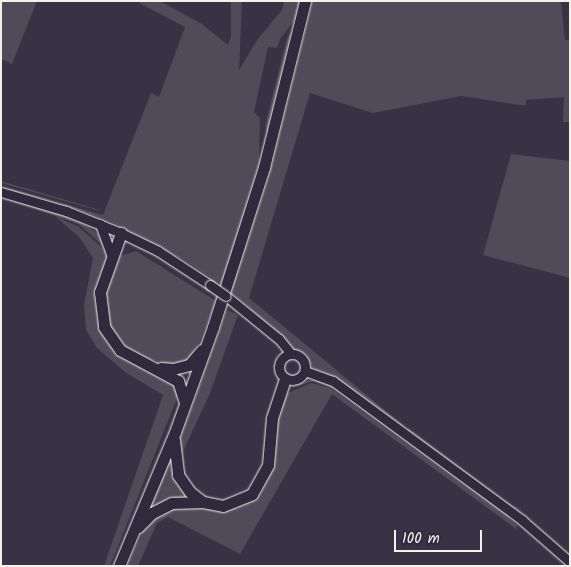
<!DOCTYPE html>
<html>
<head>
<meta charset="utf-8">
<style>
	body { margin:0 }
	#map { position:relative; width:571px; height:567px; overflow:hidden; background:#373244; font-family:Kalam,sans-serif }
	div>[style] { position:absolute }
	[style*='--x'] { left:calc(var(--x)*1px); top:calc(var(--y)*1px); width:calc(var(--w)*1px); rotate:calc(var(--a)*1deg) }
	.green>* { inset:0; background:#504b59 }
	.roads { filter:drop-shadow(0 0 1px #f4f1e8) drop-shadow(0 0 1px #f4f1e8) }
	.secondary>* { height:9px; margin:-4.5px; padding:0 4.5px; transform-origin:4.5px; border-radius:4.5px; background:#2f2a3d }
	.secondary>.ring { margin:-4.5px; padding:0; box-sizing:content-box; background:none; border:9px solid #2f2a3d; border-radius:50% }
	.highway>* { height:11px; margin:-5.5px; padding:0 5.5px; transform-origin:5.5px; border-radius:5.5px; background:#2f2a3d }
	.bridges { filter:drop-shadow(0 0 1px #f4f1e8) drop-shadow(0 0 1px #f4f1e8) }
	.secondary-bridge>* { height:9px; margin:-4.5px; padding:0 4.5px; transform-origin:4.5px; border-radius:4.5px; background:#2f2a3d }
	span { translate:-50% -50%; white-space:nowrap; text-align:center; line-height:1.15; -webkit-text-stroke:4px #2f2a3d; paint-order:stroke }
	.frame { position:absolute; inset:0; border:2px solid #f4f1e8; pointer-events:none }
	.scale { position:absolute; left:394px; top:530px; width:88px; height:22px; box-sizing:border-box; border:2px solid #f4f1e8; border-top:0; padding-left:6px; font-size:15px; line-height:18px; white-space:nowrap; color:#f4f1e8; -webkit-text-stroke:4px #2f2a3d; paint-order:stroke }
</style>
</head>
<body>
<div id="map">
	<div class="green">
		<div style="clip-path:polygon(1px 1px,37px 1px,12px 64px,1px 59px)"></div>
		<div style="clip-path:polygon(142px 1px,160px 1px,202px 24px,228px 45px,231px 36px,231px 1px,242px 1px,239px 70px,257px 40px,282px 10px,284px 1px,300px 1px,297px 17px,280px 39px,277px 48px,268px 47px,254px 112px,260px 118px,259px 163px,222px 285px,184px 260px,114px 223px,57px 202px,1px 188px,12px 189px,103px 215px,151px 93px,159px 97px,185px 27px,139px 3px)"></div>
		<div style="clip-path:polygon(313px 1px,561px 1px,565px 40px,570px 40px,570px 122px,563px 122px,564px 97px,526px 100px,526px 105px,519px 105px,461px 96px,373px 113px,310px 93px,249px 298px,403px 425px,401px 429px,327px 375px,313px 368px,306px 355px,290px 349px,274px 330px,231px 292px,269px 176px)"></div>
		<div style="clip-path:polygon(293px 30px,267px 135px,265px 126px,287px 38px)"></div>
		<div style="clip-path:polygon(511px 154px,570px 161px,570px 278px,483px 255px)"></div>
		<div style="clip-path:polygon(1px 181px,100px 210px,100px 211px,1px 183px)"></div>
		<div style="clip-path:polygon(1px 197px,49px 210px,81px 223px,102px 236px,106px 249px,79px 224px)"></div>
		<div style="clip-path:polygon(55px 216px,79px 227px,108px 253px,95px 301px,103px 334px,173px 379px,178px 396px,110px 566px,104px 566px,163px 395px,125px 372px,97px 348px,86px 330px,84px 305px,93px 258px,80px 238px)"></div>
		<div style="clip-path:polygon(136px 251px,216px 301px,200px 341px,187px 361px,171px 366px,136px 354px,122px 344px,109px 326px,104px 310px,106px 284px,120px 256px)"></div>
		<div style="clip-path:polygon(227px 310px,238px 315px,210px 393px,180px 458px,179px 442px)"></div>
		<div style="clip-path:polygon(309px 380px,327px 382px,334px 387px,509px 515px,509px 518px,335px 389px,314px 381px,287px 389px)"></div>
		<div style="clip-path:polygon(311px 383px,330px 388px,496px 509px,517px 525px,516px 529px,332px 394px,240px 554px,168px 517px,157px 523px,138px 566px,127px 566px,146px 524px,158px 513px,183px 504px,237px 508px,261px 493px,274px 466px,277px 412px,288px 393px)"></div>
		<div style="clip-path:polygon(408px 428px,512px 506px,522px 509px,511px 508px,408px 432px)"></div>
		<div style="clip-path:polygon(172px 454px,194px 500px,145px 517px)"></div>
	</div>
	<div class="roads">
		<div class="secondary">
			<div style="--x:1;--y:192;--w:68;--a:16.3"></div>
			<div style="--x:66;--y:211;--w:59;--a:21.8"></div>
			<div style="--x:121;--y:233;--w:41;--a:25.9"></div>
			<div style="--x:158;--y:251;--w:62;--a:33.2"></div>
			<div style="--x:100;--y:224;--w:33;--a:70"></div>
			<div style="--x:226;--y:296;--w:68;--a:39.1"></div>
			<div style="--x:279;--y:339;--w:19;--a:51"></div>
			<div class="ring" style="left:279px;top:354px;width:17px;height:17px"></div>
			<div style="--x:305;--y:371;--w:30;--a:20"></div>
			<div style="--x:333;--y:381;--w:235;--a:36.3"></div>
			<div style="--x:522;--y:520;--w:64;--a:41.2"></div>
		</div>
		<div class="highway">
			<div style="--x:121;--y:233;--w:63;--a:109.6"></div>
			<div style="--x:100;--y:292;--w:35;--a:83"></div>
			<div style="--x:104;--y:327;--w:28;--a:55"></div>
			<div style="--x:120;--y:350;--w:66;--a:28.1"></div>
			<div style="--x:178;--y:381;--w:22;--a:72"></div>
			<div style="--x:161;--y:368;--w:12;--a:5"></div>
			<div style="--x:173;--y:369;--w:16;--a:-14"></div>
			<div style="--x:189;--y:365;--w:20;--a:-49"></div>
			<div style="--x:174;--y:440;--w:35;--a:83"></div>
			<div style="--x:178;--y:475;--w:21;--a:55"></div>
			<div style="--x:190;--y:492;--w:16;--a:38"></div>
			<div style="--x:138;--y:527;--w:20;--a:-45"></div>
			<div style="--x:152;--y:513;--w:22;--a:-27"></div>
			<div style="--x:172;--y:503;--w:31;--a:-2"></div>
			<div style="--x:203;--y:502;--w:20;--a:11"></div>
			<div style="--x:223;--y:506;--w:31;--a:-22"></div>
			<div style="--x:252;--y:494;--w:33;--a:-61"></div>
			<div style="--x:268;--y:465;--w:47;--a:-85.1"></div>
			<div style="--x:272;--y:418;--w:41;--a:-71.6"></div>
			<div style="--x:119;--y:566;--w:145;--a:-67.3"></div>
			<div style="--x:175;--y:432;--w:112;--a:-70.1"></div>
			<div style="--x:213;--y:327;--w:168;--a:-72.3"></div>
			<div style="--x:264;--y:167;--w:171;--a:-76.1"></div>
		</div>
	</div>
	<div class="bridges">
		<div class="secondary-bridge">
			<div style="--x:210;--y:285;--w:19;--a:35"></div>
		</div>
	</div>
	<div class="frame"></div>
	<div class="scale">100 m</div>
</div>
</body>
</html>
